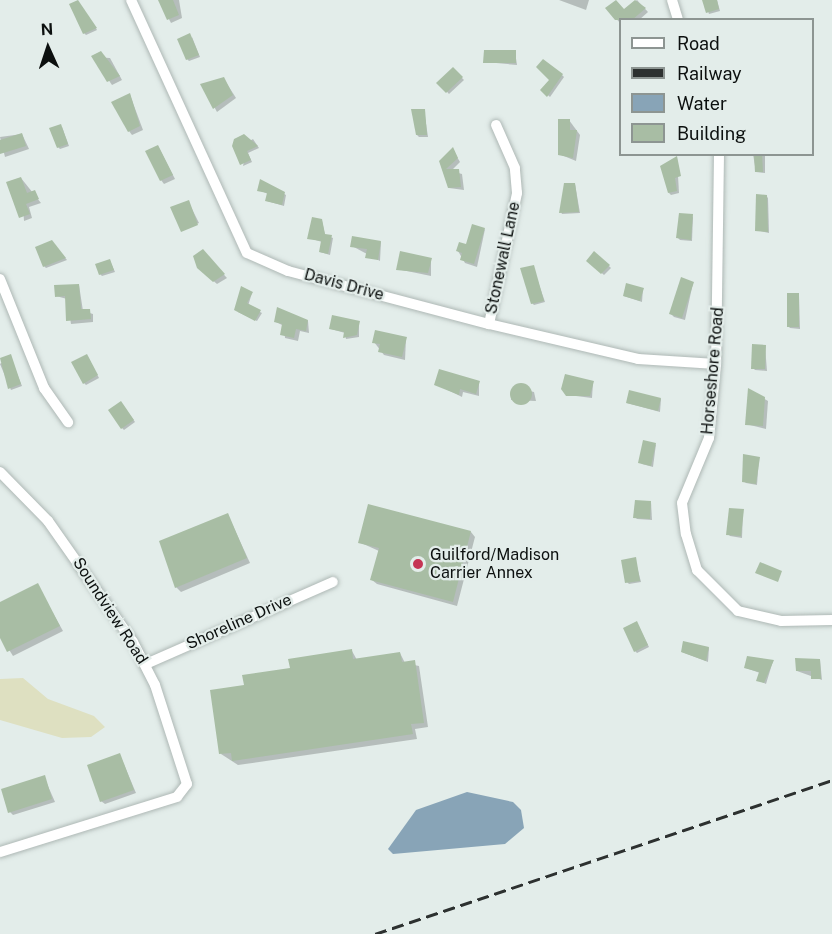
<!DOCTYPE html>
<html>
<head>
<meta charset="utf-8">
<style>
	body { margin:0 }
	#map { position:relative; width:832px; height:934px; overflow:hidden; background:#e3edea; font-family:"Public Sans",sans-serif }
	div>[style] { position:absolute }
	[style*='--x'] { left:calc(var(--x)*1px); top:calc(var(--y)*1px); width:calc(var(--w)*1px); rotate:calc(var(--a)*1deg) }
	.green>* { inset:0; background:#dee0c1 }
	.water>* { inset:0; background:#88a4b7 }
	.shadow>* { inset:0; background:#0003 }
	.building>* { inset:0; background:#a8bda4 }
	.round { border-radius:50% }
	.roads { filter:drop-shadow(0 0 2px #aeb8b5) drop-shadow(0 0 2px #aeb8b5) }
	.minor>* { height:10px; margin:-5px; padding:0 5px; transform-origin:5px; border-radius:5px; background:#fff }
	.rail>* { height:3px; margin-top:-1.5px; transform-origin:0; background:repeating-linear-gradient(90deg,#2d3130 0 12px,transparent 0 18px) }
	.dots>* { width:16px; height:16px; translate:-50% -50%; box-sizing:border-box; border:3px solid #e3edea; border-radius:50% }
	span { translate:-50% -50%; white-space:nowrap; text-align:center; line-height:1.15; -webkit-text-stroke:4.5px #e3edea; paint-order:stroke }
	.street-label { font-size:16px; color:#0c100f }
	.poi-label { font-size:16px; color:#0c100f }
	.left { translate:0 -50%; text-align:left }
	.legend { position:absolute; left:619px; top:18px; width:195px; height:138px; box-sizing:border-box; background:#e3edea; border:2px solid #8d9592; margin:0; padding:8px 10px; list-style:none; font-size:18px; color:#0c100f }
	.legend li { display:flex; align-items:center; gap:12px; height:30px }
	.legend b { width:30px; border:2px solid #8d9592 }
	.north { position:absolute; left:18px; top:18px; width:60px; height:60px; -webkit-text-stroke:4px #e3edea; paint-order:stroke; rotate:357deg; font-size:16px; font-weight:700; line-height:24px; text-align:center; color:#0c100f }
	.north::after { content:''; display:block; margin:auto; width:21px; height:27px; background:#0c100f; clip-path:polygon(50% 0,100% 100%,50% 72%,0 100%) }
</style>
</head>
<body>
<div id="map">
	<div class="green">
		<div style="clip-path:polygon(23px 678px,48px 699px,94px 716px,105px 727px,91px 737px,62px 738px,0 720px,0 679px)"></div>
	</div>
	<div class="water">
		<div style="clip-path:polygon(467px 792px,513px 802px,521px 810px,524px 828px,505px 844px,393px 854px,388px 849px,416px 810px)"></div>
	</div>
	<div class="shadow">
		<div style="clip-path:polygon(159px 0,179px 0,182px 18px,171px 23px)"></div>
		<div style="clip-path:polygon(559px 0,589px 0,586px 10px)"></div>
		<div style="clip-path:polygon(637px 0,648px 12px,639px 20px,620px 23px,607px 8px,624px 11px)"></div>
		<div style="clip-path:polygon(704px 0,717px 0,720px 11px,709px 14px)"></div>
		<div style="clip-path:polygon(80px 4px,97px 30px,86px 35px,84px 33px)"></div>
		<div style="clip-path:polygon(192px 37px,200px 57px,189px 61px,187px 59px)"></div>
		<div style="clip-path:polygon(515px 52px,517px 65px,485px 62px)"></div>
		<div style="clip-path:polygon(93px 57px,110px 58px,122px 80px,112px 85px)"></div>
		<div style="clip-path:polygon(453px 69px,464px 80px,449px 94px,439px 83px)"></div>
		<div style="clip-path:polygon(562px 75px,564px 77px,550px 97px,542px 90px)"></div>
		<div style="clip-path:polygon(224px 79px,236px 98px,217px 112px,202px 84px)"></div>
		<div style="clip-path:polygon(130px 95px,143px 130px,132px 135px,129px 131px)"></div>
		<div style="clip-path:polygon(424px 110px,428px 137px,419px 137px,417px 135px)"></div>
		<div style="clip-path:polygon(569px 120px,580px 135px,576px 161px,559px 154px)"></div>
		<div style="clip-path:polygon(62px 127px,69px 146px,60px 149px,58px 147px)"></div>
		<div style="clip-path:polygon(22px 134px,29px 149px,5px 157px,0 137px)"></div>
		<div style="clip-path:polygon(253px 139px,259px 148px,248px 153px,252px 162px,243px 166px,248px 142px)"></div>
		<div style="clip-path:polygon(158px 146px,175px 179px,164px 184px,161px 180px)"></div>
		<div style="clip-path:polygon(453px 150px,460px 162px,451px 171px,462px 174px,464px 190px,449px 188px,441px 161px)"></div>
		<div style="clip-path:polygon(753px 154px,765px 154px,765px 173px,756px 172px)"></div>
		<div style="clip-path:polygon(677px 158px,679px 193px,671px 195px,669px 193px)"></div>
		<div style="clip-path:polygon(21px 178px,41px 203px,29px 207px,32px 218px,24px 221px)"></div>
		<div style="clip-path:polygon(261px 181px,286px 195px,284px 206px,267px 201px,268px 194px,259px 190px)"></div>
		<div style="clip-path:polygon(575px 184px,580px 213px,562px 214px,561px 212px)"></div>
		<div style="clip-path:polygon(766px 196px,768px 198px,769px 233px,756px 230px)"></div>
		<div style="clip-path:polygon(188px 201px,199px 223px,182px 230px)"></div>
		<div style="clip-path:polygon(693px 216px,692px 241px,680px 240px,678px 238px)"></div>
		<div style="clip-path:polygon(322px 221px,325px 235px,333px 238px,330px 255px,320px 252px,322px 242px,309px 238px)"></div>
		<div style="clip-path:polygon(485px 229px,477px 267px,465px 263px,458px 251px)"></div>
		<div style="clip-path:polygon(52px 242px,67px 260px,46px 268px,44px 266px)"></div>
		<div style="clip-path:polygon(381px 242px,380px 261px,352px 246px)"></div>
		<div style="clip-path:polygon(202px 251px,227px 278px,217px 284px,203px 272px)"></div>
		<div style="clip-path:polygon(595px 253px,611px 268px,604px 275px,588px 261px)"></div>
		<div style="clip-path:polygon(431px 260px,431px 276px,397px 269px)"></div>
		<div style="clip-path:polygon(110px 261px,115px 272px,102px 276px,100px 274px)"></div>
		<div style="clip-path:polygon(533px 267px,545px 302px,534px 305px,532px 303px)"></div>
		<div style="clip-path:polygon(693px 283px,685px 320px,674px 317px,670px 313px)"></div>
		<div style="clip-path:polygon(79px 285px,83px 311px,93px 314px,93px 322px,71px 324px,67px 299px,56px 296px)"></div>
		<div style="clip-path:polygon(643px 289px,642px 302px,624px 296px)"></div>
		<div style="clip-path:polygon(252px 293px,248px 306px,262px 313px,257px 321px,238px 312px)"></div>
		<div style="clip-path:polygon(799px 295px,800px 329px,790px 328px,788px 326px)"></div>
		<div style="clip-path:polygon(278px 309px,308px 321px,309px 333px,300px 331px,298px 341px,285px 338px,284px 326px,276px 322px)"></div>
		<div style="clip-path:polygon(359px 323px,359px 337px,346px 339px,345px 333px,331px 329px)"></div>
		<div style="clip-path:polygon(406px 339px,405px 360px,384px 355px,374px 342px)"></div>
		<div style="clip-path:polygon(765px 346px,767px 371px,755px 370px,753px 368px)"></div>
		<div style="clip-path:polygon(10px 356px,22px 386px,11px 390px,0 364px)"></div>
		<div style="clip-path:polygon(88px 357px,99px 378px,86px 385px,84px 383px)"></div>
		<div style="clip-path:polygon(479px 382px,479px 396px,463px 392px,462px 397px,436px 384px)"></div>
		<div style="clip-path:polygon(593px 383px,592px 398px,568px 395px)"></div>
		<div style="clip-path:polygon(513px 387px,534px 392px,536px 401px,511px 400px)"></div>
		<div style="clip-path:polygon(749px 390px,768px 401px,766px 429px,746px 424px)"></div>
		<div style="clip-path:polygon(661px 399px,660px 412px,627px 403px)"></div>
		<div style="clip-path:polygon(123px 405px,135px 422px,124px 430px,122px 428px)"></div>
		<div style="clip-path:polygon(656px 444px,653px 467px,642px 464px,640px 462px)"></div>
		<div style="clip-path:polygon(759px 458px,757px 485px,746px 483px,744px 481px)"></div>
		<div style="clip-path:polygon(651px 502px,652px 520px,637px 519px,635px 517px)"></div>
		<div style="clip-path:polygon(743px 511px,742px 538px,730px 536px,728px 534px)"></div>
		<div style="clip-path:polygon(228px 515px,250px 563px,181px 592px,176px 587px)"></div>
		<div style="clip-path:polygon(471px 532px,475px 537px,457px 606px,377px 584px,372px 580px,379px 551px,359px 542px)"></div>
		<div style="clip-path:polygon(635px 559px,641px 582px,629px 584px,627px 582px)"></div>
		<div style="clip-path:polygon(37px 585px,63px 631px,13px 656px,0 635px,0 604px)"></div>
		<div style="clip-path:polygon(637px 623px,649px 647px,637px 653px,635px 651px)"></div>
		<div style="clip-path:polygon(709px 648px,708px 662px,682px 652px)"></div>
		<div style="clip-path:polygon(352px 651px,357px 660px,400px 653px,405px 663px,419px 666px,428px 727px,415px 729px,417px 739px,238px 765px,221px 754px,246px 686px)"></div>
		<div style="clip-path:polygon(820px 660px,822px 680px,797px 671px)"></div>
		<div style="clip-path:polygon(773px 661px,766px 684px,758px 680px,760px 673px,746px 668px)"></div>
		<div style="clip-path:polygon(120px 755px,136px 793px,105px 804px,101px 801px)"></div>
		<div style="clip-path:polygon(44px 777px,55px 802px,13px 815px,10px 812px)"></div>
	</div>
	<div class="building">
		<div style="clip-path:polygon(78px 0,97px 28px,83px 34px,69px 4px)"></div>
		<div style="clip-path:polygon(158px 0,173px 0,179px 15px,167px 20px)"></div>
		<div style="clip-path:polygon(616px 0,624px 9px,635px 0,646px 8px,632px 20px,615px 20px,605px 8px)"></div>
		<div style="clip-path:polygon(702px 0,717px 0,719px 9px,706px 13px)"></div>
		<div style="clip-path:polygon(190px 33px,199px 55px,186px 60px,177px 39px)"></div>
		<div style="clip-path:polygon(484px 50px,516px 50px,516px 63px,483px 63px)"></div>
		<div style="clip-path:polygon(101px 51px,120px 76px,107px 82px,91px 56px)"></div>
		<div style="clip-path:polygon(543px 59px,563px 74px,547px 97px,540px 90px,549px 80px,536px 67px)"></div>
		<div style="clip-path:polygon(453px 67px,463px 77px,446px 93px,436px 83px)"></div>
		<div style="clip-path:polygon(224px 77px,233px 95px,213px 109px,200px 84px)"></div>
		<div style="clip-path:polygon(130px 93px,140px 126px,128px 132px,111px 102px)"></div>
		<div style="clip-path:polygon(411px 109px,425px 109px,427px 135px,416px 135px)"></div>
		<div style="clip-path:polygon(558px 119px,570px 119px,570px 130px,577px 130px,573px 158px,558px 155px)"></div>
		<div style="clip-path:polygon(61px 124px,68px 144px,57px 148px,49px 128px)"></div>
		<div style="clip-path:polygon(22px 133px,26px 146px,0 154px,0 140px)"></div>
		<div style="clip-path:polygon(244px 134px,258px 146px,247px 151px,251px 160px,240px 165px,232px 146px,234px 139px)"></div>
		<div style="clip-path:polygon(158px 145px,173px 175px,160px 181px,145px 151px)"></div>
		<div style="clip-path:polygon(453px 147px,458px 158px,446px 169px,459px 169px,461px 187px,448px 188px,439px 161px)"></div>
		<div style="clip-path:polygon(754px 154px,762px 154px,763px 172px,755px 172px)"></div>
		<div style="clip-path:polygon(677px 156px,681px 176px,675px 178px,677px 191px,668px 193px,660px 166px)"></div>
		<div style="clip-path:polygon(21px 177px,27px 193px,35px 190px,39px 199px,26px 204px,30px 214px,19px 218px,6px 182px)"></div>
		<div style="clip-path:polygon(260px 179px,285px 192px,282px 205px,265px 201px,267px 193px,257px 191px)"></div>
		<div style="clip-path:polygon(564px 183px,575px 183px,579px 212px,559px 213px)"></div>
		<div style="clip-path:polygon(756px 194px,767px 195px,768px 232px,755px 231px)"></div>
		<div style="clip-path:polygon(189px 200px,198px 225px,181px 232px,170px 207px)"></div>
		<div style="clip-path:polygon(679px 213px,693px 214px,691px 240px,676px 238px)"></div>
		<div style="clip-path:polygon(312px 217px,322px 219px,325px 234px,332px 235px,328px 254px,319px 252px,321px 241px,307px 239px)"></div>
		<div style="clip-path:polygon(472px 224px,485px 228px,474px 264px,460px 260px,462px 253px,456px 251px,459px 242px,466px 244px)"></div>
		<div style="clip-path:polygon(352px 236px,381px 241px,378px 260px,365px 258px,367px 249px,350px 247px)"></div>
		<div style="clip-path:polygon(52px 240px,66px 258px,43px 267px,35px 247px)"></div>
		<div style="clip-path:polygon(203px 249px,225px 274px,213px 282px,197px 268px,193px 256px)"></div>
		<div style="clip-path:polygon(400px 251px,432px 258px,428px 273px,396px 270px)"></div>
		<div style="clip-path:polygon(594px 251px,610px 265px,601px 274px,586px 261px)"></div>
		<div style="clip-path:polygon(110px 259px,114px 270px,99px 275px,95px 264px)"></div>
		<div style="clip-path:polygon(534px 265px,544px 301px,531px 304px,520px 268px)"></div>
		<div style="clip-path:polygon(681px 277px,694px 282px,682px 318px,669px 314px)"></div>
		<div style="clip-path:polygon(626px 283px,644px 288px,640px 301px,623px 296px)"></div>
		<div style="clip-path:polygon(79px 284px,81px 309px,90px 309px,91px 319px,66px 321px,65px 296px,55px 297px,54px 285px)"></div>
		<div style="clip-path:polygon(241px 286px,253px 292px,247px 303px,261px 310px,255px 321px,234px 310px)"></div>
		<div style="clip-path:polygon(787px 293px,799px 293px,799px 327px,787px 327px)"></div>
		<div style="clip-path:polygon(277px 307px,308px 320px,306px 331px,296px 329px,294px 338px,280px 335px,282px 324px,274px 322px)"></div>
		<div style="clip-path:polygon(332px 315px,360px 321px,357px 335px,343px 338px,344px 332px,329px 329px)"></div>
		<div style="clip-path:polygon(375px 330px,407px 337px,402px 357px,378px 352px,380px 344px,372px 343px)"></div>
		<div style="clip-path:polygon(752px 344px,766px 345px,765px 369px,751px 369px)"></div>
		<div style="clip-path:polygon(11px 354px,21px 384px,8px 389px,0 358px)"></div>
		<div style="clip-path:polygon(87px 354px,98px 375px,83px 384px,71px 362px)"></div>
		<div style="clip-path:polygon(439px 369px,480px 381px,476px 394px,460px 389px,459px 395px,434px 385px)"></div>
		<div style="clip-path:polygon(565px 374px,594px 381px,590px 396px,566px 396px,561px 389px)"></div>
		<div class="round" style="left:510px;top:383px;width:22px;height:22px"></div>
		<div style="clip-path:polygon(748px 388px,765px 397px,763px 426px,745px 425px)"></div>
		<div style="clip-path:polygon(629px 390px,661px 398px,658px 411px,626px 403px)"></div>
		<div style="clip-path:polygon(121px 401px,134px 420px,121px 429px,108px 410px)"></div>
		<div style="clip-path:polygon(643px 440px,656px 443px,651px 466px,638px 463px)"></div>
		<div style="clip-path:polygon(743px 454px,760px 457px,756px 484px,742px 482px)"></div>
		<div style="clip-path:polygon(635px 500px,651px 501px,650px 519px,633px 518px)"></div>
		<div style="clip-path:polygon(368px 504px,471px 531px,453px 602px,370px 580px,379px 548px,358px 543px)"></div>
		<div style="clip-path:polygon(729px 508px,744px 509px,741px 536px,726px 535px)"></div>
		<div style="clip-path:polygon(228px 513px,247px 558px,175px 588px,159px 541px)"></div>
		<div style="clip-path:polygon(636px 557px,640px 581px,625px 583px,621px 560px)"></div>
		<div style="clip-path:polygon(760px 562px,782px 571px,778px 582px,755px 573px)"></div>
		<div style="clip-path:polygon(38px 583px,60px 626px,7px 652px,0 638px,0 602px)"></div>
		<div style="clip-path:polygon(637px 621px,648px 645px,634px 652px,623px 628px)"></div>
		<div style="clip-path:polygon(683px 641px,709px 647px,706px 661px,681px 652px)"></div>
		<div style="clip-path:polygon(352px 649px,353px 659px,400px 652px,402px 662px,415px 660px,424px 723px,411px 724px,413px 734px,232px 761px,231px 753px,219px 754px,210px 690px,244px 685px,242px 675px,290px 668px,288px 659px)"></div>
		<div style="clip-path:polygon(747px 656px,774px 660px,764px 683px,756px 681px,759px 672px,744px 668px)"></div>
		<div style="clip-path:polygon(795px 658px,820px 659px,821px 679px,811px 679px,811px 671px,796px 671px)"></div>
		<div style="clip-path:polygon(120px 753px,134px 790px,100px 802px,87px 765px)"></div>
		<div style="clip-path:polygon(45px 775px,52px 799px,8px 813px,1px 789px)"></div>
	</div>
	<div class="roads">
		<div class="minor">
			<div style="--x:131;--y:0;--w:278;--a:65.4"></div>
			<div style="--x:247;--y:253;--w:45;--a:23.7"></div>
			<div style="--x:288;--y:271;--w:208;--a:14.8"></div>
			<div style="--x:489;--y:324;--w:153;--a:13.2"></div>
			<div style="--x:638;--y:359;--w:78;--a:3.7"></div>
			<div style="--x:672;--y:0;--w:21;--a:73"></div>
			<div style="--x:719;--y:154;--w:210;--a:90.8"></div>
			<div style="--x:716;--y:364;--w:74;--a:95.4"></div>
			<div style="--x:709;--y:438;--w:70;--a:112.6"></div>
			<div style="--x:682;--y:503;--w:31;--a:83"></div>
			<div style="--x:686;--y:534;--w:38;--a:73"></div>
			<div style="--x:697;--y:570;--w:58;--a:45"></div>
			<div style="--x:738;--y:611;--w:44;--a:13.1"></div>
			<div style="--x:781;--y:621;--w:51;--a:-1.1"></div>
			<div style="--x:0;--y:279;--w:118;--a:68"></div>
			<div style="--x:44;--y:388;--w:42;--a:54.8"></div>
			<div style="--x:489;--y:324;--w:134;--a:-77.9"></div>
			<div style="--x:517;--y:193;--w:25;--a:-95"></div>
			<div style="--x:515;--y:168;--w:47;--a:-113.8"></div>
			<div style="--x:0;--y:472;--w:69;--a:45.6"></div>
			<div style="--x:48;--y:521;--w:148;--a:54.9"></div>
			<div style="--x:133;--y:642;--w:48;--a:62.9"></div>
			<div style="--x:155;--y:685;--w:104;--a:72.1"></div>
			<div style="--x:187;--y:784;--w:16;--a:128"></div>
			<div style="--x:177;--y:797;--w:185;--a:162.7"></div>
			<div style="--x:146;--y:664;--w:204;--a:-23.7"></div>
		</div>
	</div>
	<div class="rail">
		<div style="--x:375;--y:934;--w:482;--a:-18.6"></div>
	</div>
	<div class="dots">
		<div style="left:418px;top:564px;background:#c53554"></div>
	</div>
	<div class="street-label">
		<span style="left:503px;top:258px;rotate:-78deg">Stonewall Lane</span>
		<span style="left:344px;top:285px;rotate:15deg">Davis Drive</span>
		<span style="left:713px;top:371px;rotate:-85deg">Horseshore Road</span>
		<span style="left:110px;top:611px;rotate:57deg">Soundview Road</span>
		<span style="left:239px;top:622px;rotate:-24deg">Shoreline Drive</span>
	</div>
	<div class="poi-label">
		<span class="left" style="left:430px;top:564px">Guilford/Madison<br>Carrier Annex</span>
	</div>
	<ul class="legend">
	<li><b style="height:8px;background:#fff"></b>Road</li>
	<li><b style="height:8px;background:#2d3130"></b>Railway</li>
	<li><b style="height:16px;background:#88a4b7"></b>Water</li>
	<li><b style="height:16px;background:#a8bda4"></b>Building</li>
	</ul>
	<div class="north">N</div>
</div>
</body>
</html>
